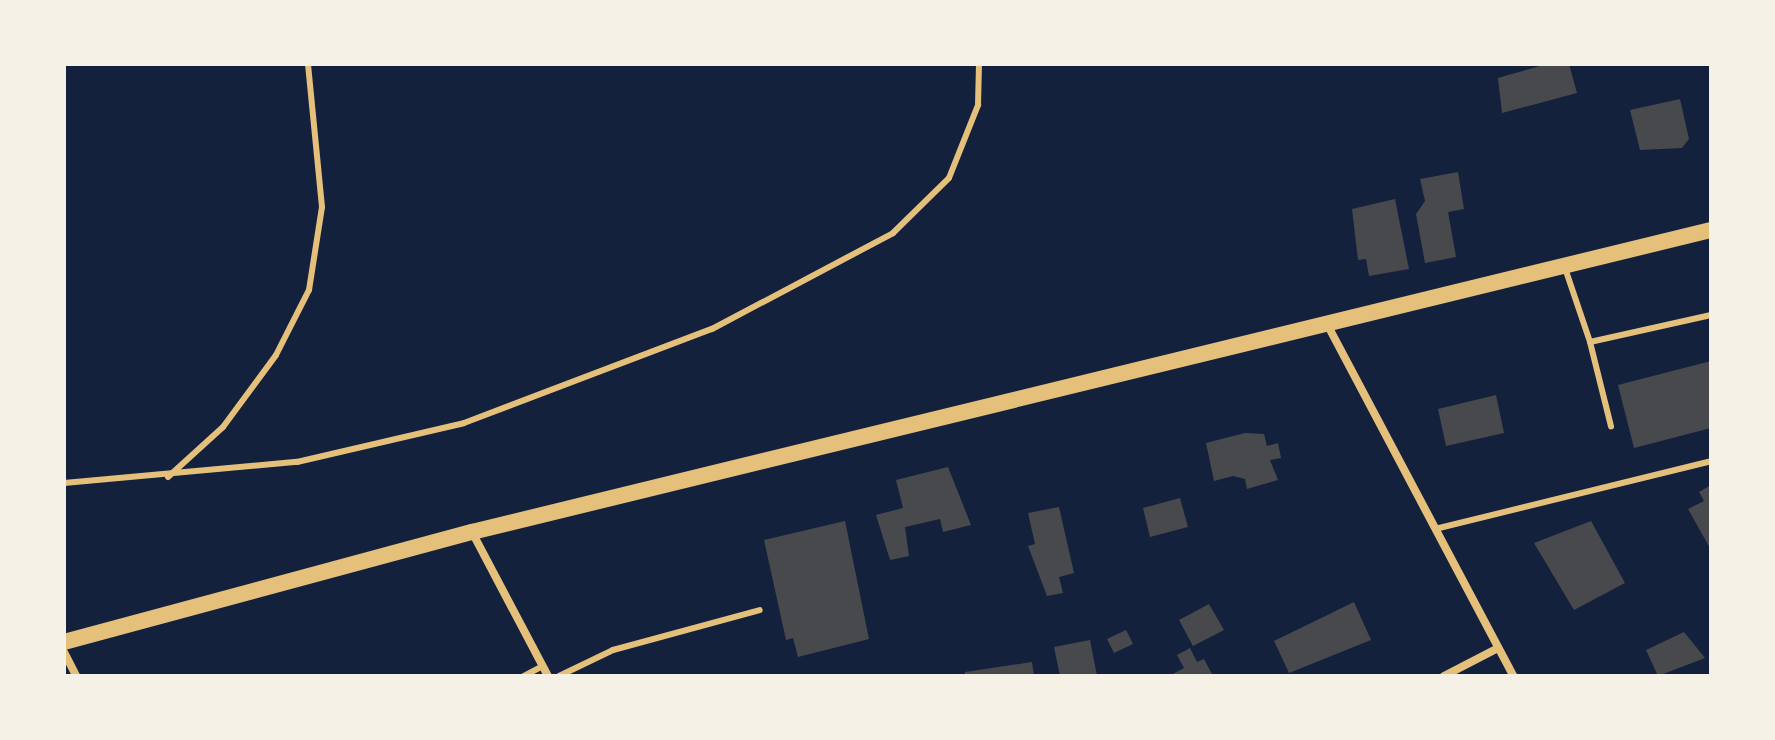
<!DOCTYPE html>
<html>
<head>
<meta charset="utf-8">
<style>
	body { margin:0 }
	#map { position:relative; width:1775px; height:740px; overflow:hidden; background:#14213d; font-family:"Crimson Pro",serif }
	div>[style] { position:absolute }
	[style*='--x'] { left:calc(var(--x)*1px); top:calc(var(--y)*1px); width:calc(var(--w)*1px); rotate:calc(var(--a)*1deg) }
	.building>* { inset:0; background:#48494c }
	.service>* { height:6px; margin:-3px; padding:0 3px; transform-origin:3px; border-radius:3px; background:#e5c07b }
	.minor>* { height:8px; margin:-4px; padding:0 4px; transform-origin:4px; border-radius:4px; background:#e5c07b }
	.secondary>* { height:16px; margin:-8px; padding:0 8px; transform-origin:8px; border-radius:8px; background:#e5c07b }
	span { translate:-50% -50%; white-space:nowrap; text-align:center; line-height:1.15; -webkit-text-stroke:8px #f6f1e7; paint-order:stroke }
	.frame { position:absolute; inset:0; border:66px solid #f6f1e7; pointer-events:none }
</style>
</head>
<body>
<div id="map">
	<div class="building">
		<div style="clip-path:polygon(1547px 64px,1569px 64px,1577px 93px,1502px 113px,1498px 78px)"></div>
		<div style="clip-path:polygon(1680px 99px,1689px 139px,1682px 148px,1640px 150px,1630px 110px)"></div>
		<div style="clip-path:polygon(1458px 172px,1464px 209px,1448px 212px,1456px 257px,1425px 263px,1416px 214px,1425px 201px,1420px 179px)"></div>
		<div style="clip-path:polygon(1395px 199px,1409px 269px,1369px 276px,1366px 259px,1358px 260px,1352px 209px)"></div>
		<div style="clip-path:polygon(1711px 361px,1711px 428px,1634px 448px,1618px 385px)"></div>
		<div style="clip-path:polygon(1496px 395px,1504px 433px,1446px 446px,1438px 409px)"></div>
		<div style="clip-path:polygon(1245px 433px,1264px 434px,1267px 446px,1278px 443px,1281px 458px,1270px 460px,1278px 480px,1247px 489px,1245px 479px,1233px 476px,1214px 481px,1206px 443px)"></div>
		<div style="clip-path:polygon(948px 467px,971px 525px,943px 532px,940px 519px,905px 527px,909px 556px,890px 560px,876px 515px,903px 508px,896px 480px)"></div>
		<div style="clip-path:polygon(1711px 485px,1711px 550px,1688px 509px,1704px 501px,1699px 492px)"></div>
		<div style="clip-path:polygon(1180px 498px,1188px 527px,1150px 537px,1143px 508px)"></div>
		<div style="clip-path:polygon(1059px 507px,1074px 573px,1059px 577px,1063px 593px,1047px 596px,1028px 546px,1035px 544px,1028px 513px)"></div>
		<div style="clip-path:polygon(845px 521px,869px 639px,798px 657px,793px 638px,786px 640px,764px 540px)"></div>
		<div style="clip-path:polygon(1591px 521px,1625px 583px,1574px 610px,1534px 543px)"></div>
		<div style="clip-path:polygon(1354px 602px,1371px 640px,1289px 673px,1274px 641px)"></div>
		<div style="clip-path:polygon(1209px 604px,1224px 630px,1193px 646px,1179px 620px)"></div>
		<div style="clip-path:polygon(1126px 630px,1133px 644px,1114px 653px,1107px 639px)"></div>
		<div style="clip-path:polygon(1684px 632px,1705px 658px,1658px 676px,1646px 650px)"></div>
		<div style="clip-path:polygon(1090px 640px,1097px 676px,1060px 676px,1054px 647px)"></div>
		<div style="clip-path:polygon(1190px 648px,1197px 662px,1204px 659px,1213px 676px,1169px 676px,1184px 668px,1177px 655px)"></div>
		<div style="clip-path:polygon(1032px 662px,1034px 676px,965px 676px,965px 672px)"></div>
	</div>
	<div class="service">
		<div style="--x:1565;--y:268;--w:78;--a:71.3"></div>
		<div style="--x:1590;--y:342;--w:124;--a:-12.6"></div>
		<div style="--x:1590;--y:342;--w:87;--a:76"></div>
		<div style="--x:168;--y:477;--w:74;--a:-42.3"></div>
		<div style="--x:223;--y:427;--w:89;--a:-53.6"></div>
		<div style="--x:276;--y:355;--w:73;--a:-63.1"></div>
		<div style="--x:309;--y:290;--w:84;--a:-81.1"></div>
		<div style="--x:322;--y:207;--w:144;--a:-95.6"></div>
		<div style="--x:64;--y:483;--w:234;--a:-5.2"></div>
		<div style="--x:297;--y:462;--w:171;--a:-13.1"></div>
		<div style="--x:464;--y:423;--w:265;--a:-20.8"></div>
		<div style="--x:712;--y:329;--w:205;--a:-27.9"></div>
		<div style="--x:893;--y:233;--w:78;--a:-44.5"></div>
		<div style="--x:949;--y:178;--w:79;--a:-68.3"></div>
		<div style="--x:978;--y:105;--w:41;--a:-88.6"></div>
		<div style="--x:1435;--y:529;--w:284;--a:-13.8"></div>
		<div style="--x:524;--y:676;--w:21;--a:-28"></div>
		<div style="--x:559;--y:676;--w:60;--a:-25.7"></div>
		<div style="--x:613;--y:650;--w:152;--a:-15.2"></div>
	</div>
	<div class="minor">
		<div style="--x:1327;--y:324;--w:398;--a:62.1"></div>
		<div style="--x:472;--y:532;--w:163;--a:62.2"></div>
		<div style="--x:64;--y:652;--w:27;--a:63"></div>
		<div style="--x:1444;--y:676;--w:61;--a:-27.4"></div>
	</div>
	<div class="secondary">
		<div style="--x:64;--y:642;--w:423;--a:-15.1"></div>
		<div style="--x:472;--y:532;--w:1275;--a:-13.7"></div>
	</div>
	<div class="frame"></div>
</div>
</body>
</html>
